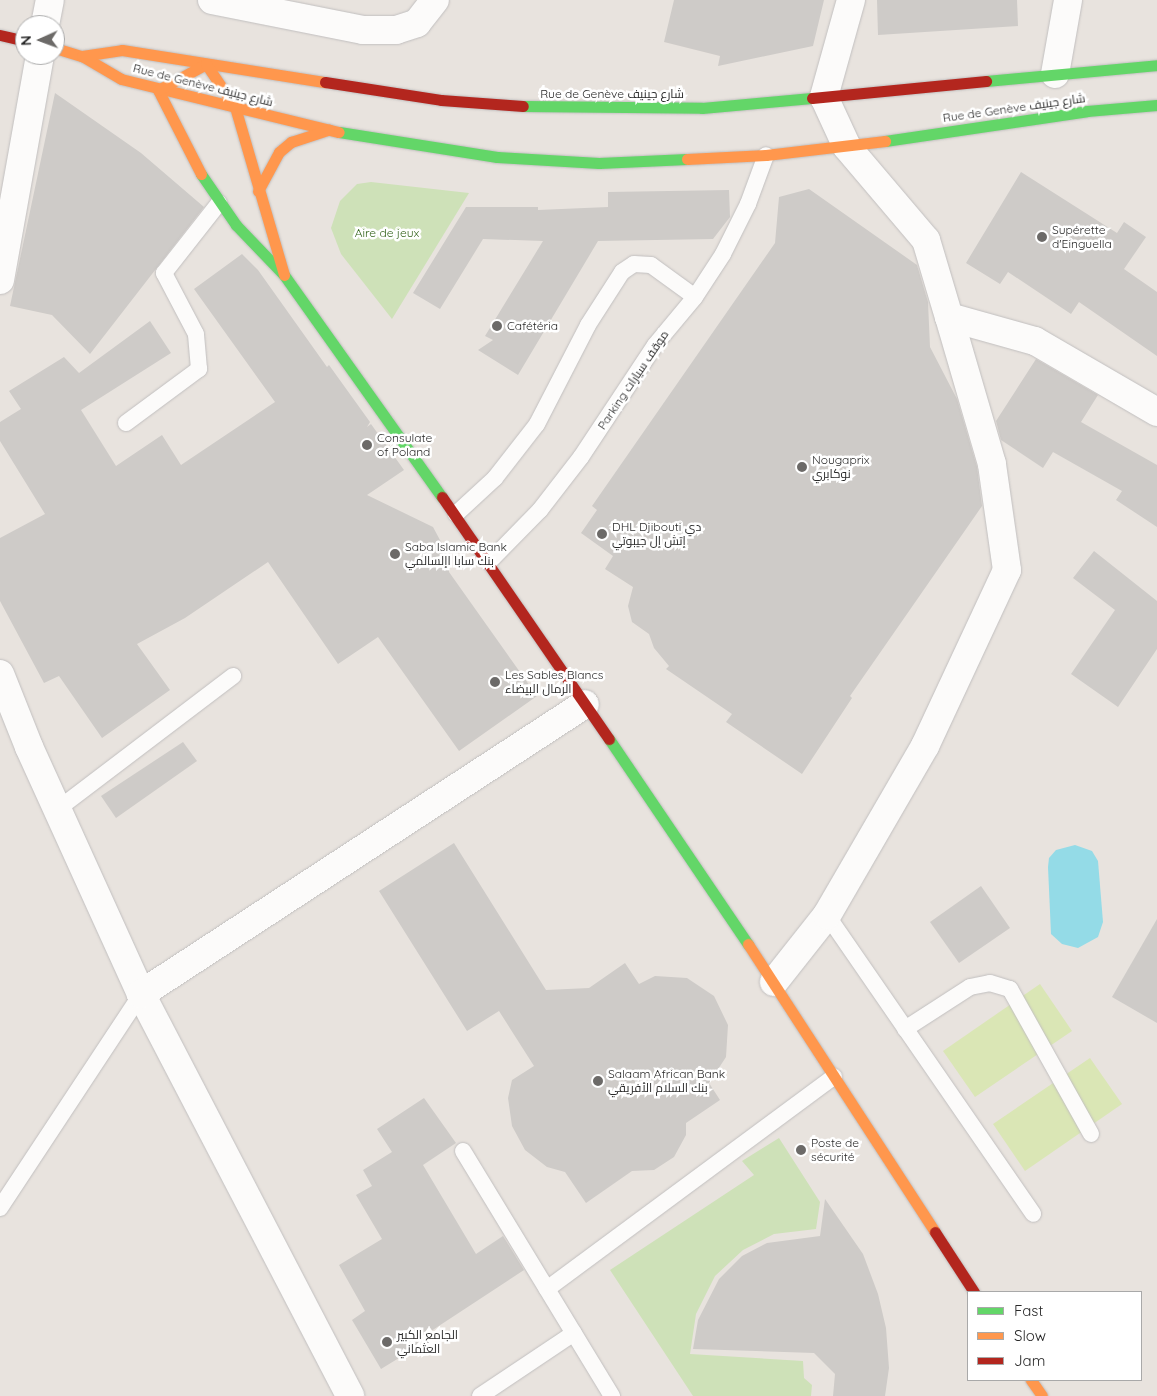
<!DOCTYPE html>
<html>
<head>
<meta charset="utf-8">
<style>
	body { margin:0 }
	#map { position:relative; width:1157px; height:1396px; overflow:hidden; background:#e8e3de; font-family:Quicksand,Cairo,sans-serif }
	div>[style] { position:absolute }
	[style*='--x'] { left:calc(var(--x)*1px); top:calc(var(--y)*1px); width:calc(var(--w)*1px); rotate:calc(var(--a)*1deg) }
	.green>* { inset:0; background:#cee1b8 }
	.pitch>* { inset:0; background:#dae6b5 }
	.water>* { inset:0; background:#94dbe7 }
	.building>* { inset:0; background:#cecbc8 }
	.roads { filter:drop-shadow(0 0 1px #c1bfbf) drop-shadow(0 0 1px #c1bfbf) }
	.lane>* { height:16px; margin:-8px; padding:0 8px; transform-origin:8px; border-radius:8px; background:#fcfbfa }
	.street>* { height:28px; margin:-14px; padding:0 14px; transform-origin:14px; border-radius:14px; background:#fcfbfa }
	.fast>* { height:11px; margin:-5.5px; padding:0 5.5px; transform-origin:5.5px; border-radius:5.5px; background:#63d668 }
	.slow>* { height:11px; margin:-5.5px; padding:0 5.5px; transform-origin:5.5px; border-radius:5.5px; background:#ff974d }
	.jam>* { height:11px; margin:-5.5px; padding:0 5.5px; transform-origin:5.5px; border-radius:5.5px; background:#b3261e }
	.dots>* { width:14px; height:14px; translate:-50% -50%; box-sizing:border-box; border:2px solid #fff; border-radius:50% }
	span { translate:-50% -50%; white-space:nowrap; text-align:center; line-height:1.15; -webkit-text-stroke:5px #fff; paint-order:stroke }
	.street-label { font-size:12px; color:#292929 }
	.poi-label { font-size:12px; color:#292929 }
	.left { translate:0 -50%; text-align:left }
	.park-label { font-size:12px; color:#33631b }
	.legend { position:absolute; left:967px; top:1291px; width:175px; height:90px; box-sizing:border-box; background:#fff; border:1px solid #a9a9a9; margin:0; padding:6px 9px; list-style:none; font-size:15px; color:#292929 }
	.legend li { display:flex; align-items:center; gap:10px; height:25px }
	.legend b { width:25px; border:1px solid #a9a9a9 }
	.north { position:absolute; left:15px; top:15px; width:50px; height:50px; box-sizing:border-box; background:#fff; border:1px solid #a9a9a9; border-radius:50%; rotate:268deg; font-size:14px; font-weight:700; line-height:20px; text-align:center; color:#292929 }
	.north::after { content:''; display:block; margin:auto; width:18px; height:22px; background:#6c6a68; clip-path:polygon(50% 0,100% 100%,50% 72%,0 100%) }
</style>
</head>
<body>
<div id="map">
	<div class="green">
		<div style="clip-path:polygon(371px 182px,469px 193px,392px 319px,341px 254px,331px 228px,340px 201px,357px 184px)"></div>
		<div style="clip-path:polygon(779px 1138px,820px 1202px,816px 1229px,774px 1234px,743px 1250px,715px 1276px,696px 1314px,690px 1354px,803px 1361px,804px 1378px,812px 1385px,811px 1396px,693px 1396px,610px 1270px,754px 1175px,742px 1161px)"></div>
	</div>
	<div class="pitch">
		<div style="clip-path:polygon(1040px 984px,1072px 1031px,975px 1097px,943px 1051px)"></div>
		<div style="clip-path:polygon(1090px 1058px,1122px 1104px,1025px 1171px,993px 1124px)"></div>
	</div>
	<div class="water">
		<div style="clip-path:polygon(1075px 845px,1092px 851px,1098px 861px,1103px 922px,1098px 937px,1078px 948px,1062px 944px,1051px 934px,1048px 867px,1049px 858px,1056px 850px)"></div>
	</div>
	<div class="building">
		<div style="clip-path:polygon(674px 0,824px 0,813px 46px,718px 66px,720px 56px,664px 42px)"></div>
		<div style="clip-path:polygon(877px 0,1017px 0,1018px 26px,878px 35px)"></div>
		<div style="clip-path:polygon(55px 93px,141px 153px,204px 207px,90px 354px,52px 315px,10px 306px)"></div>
		<div style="clip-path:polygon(1021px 172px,1117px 233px,1124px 222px,1146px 237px,1124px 269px,1157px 292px,1157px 356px,1079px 302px,1071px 314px,1008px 272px,1000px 284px,966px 263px)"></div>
		<div style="clip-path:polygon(809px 189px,917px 265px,928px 302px,930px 347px,957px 399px,977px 467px,982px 506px,850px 696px,852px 698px,802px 774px,726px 722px,732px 714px,666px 669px,669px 666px,654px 648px,649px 634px,632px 622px,628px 606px,633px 587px,605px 569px,613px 556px,581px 533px,597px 510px,592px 506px,775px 243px,779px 197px)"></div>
		<div style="clip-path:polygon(729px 190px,730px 217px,713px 239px,598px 241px,518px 375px,478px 350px,493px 340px,485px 336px,543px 241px,483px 239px,440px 309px,413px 293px,466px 207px,538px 207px,538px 210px,608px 207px,608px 192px)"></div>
		<div style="clip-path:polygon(242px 254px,258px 270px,327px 367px,329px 365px,370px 422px,367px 427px,371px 424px,404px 470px,367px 495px,433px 527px,448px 555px,449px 572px,537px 696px,459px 751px,378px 637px,338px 664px,268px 562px,185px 618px,137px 644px,170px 690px,102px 738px,59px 676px,44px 683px,0 601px,0 538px,45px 514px,0 441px,0 422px,21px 409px,9px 391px,64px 357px,79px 373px,150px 321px,171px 353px,81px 410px,116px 466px,162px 435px,181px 465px,275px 402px,194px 289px)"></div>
		<div style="clip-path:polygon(1036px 359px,1098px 395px,1081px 422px,1157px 465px,1157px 527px,1116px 500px,1122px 491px,1053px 452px,1043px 468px,1001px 440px,996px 421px)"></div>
		<div style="clip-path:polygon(1094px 551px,1157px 601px,1157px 649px,1118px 707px,1071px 674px,1115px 610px,1073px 578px)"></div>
		<div style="clip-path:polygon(183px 742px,197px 761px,116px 818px,101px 796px)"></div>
		<div style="clip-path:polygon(454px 843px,546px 990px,589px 988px,625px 963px,639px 984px,655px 976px,687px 978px,714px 996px,728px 1025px,726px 1057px,709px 1083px,720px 1100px,686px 1123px,686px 1135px,674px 1157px,654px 1170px,632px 1171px,586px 1203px,565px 1172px,547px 1167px,525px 1150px,512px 1126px,508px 1098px,512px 1080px,534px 1066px,499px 1011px,467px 1031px,379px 891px)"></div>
		<div style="clip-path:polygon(981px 886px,1010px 928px,959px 963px,930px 922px)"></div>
		<div style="clip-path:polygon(1157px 919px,1157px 1023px,1112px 997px)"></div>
		<div style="clip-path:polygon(424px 1098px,456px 1143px,423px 1165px,476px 1254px,503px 1236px,524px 1270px,422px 1337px,425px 1342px,381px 1369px,352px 1320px,365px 1311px,339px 1265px,382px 1239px,356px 1195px,372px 1186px,363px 1170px,392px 1152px,377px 1129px)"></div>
		<div style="clip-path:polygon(825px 1199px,863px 1254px,878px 1294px,886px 1328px,889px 1368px,885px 1396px,833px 1396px,835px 1374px,814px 1353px,693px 1349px,698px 1320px,719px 1279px,742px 1256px,767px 1243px,820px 1236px)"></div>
	</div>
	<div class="roads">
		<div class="lane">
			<div style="--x:126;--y:423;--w:91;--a:-36.5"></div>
			<div style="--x:199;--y:369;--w:35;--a:-95"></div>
			<div style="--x:196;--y:334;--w:69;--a:-117.7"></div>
			<div style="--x:164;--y:273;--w:89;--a:-51.8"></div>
			<div style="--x:456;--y:514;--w:53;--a:-42.7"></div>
			<div style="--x:495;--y:478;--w:68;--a:-52.1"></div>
			<div style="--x:537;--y:424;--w:111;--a:-62.7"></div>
			<div style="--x:588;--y:325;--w:63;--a:-57.3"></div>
			<div style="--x:622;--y:272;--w:14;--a:-34"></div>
			<div style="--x:634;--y:264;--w:17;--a:3"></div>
			<div style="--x:651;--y:265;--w:54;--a:36"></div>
			<div style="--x:489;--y:562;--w:73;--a:-45.6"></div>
			<div style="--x:540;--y:510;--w:67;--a:-52.3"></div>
			<div style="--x:581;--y:457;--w:134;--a:-56.5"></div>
			<div style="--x:655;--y:345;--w:62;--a:-50.2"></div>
			<div style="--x:695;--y:297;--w:51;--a:-56.9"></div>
			<div style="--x:723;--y:254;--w:56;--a:-63.4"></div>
			<div style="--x:748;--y:204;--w:52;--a:-69.8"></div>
			<div style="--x:58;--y:809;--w:220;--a:-37.2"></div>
			<div style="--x:827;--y:915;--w:363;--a:55.4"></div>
			<div style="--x:905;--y:1029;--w:77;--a:-32.9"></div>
			<div style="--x:970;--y:987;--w:20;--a:-11"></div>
			<div style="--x:990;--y:983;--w:21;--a:17"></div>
			<div style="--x:1010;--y:989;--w:166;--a:60.8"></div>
			<div style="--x:463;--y:1151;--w:287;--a:58.7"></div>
			<div style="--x:0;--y:1208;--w:256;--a:-56.6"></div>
			<div style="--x:547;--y:1289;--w:357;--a:-36.5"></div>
			<div style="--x:480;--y:1396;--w:113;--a:-33.8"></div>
		</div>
		<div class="street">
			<div style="--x:212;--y:0;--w:154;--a:11.2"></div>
			<div style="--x:363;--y:30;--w:33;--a:0"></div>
			<div style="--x:396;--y:30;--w:22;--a:-18"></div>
			<div style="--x:417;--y:23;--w:29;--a:-52"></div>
			<div style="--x:851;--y:0;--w:101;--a:105.6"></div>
			<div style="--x:824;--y:97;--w:55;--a:65.3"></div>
			<div style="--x:847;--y:147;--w:122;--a:49.7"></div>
			<div style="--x:926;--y:240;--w:80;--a:73.4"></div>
			<div style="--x:949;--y:317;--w:89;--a:15.6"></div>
			<div style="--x:1035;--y:341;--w:141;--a:30.2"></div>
			<div style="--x:45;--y:25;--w:25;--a:-79"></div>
			<div style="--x:1055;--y:74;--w:75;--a:-80"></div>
			<div style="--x:0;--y:280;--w:229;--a:-79.9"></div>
			<div style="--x:0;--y:674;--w:79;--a:68.3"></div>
			<div style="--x:29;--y:747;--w:271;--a:65.6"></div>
			<div style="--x:141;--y:994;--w:453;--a:62.5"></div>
			<div style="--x:774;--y:982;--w:85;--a:-51.7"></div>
			<div style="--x:827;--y:915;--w:195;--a:-59.9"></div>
			<div style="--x:925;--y:746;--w:194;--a:-65"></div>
			<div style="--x:1007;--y:570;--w:107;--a:-98.1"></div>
			<div style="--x:992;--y:464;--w:153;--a:-106.3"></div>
			<div style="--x:141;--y:994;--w:530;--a:-33.15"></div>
		</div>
		<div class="fast">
			<div style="--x:986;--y:81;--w:172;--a:-5.3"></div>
			<div style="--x:523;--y:106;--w:179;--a:0.6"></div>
			<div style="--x:702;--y:108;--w:110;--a:-5.2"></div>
			<div style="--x:339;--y:132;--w:160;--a:9"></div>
			<div style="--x:497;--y:157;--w:102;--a:3.4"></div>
			<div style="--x:599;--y:163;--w:88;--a:-2.6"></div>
			<div style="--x:885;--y:141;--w:204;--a:-8.4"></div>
			<div style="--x:1087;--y:111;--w:70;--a:-4.9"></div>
			<div style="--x:201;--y:174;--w:62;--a:55.5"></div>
			<div style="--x:236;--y:225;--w:69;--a:46.2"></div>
			<div style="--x:284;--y:275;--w:272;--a:54.6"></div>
			<div style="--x:609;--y:739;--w:248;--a:55.9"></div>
		</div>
		<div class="slow">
			<div style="--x:55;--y:48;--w:28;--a:17"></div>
			<div style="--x:82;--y:56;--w:45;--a:30.5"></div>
			<div style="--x:121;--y:79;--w:224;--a:13.7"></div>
			<div style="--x:82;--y:56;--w:40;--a:-8.5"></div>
			<div style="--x:122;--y:50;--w:206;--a:9"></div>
			<div style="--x:687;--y:159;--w:79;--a:-2.9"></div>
			<div style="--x:766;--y:155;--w:120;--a:-6.7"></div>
			<div style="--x:201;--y:174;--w:94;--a:-117.1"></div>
			<div style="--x:158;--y:90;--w:55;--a:-28.4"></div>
			<div style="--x:206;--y:64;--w:52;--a:56"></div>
			<div style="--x:235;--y:107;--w:175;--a:73.7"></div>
			<div style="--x:258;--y:191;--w:44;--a:-61.7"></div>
			<div style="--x:279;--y:152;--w:16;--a:-40"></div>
			<div style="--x:291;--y:142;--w:40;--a:-18"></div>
			<div style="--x:748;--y:944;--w:343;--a:57"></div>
			<div style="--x:1031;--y:1380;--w:19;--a:55"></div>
		</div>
		<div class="jam">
			<div style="--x:0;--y:35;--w:26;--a:13"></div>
			<div style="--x:325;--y:82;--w:117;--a:8.8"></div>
			<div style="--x:441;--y:100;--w:82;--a:4.2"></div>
			<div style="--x:812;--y:98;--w:175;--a:-5.6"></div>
			<div style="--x:442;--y:497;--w:294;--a:55.4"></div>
			<div style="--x:935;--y:1232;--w:72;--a:57"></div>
		</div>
	</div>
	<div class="dots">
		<div style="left:1042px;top:237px;background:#6c6a68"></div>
		<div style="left:497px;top:326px;background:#6c6a68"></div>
		<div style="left:367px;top:445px;background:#6c6a68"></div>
		<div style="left:802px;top:467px;background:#6c6a68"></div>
		<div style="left:602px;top:534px;background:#6c6a68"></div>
		<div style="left:395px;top:554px;background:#6c6a68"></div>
		<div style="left:495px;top:682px;background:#6c6a68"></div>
		<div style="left:598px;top:1081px;background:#6c6a68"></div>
		<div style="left:801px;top:1150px;background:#6c6a68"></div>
		<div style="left:387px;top:1342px;background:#6c6a68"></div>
	</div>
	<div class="street-label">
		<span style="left:203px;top:85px;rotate:14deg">Rue de Genève شارع جينيف</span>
		<span style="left:612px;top:94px">Rue de Genève شارع جينيف</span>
		<span style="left:1014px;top:108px;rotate:-8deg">Rue de Genève شارع جينيف</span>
		<span style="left:633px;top:380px;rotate:-56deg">Parking موقف سيارات</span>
	</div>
	<div class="poi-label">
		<span class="left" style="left:1052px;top:237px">Supérette<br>d'Einguella</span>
		<span class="left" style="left:507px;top:326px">Cafétéria</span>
		<span class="left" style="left:377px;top:445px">Consulate<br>of Poland</span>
		<span class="left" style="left:812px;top:467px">Nougaprix<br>نوكابري</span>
		<span class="left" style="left:612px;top:534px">DHL Djibouti دي<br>إتش إل جيبوتي</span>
		<span class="left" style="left:405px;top:554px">Saba Islamic Bank<br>بنك سابا اإلسالمي</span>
		<span class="left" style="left:505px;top:682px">Les Sables Blancs<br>الرمال البيضاء</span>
		<span class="left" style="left:608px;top:1081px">Salaam African Bank<br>بنك السلام الأفريقي</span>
		<span class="left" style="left:811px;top:1150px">Poste de<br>sécurité</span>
		<span class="left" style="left:397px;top:1342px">الجامع الكبير<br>العثماني</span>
	</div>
	<div class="park-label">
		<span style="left:387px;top:233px">Aire de jeux</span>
	</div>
	<ul class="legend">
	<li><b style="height:6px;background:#63d668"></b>Fast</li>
	<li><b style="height:6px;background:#ff974d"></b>Slow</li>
	<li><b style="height:6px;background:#b3261e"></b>Jam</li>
	</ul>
	<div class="north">N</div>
</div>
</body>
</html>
